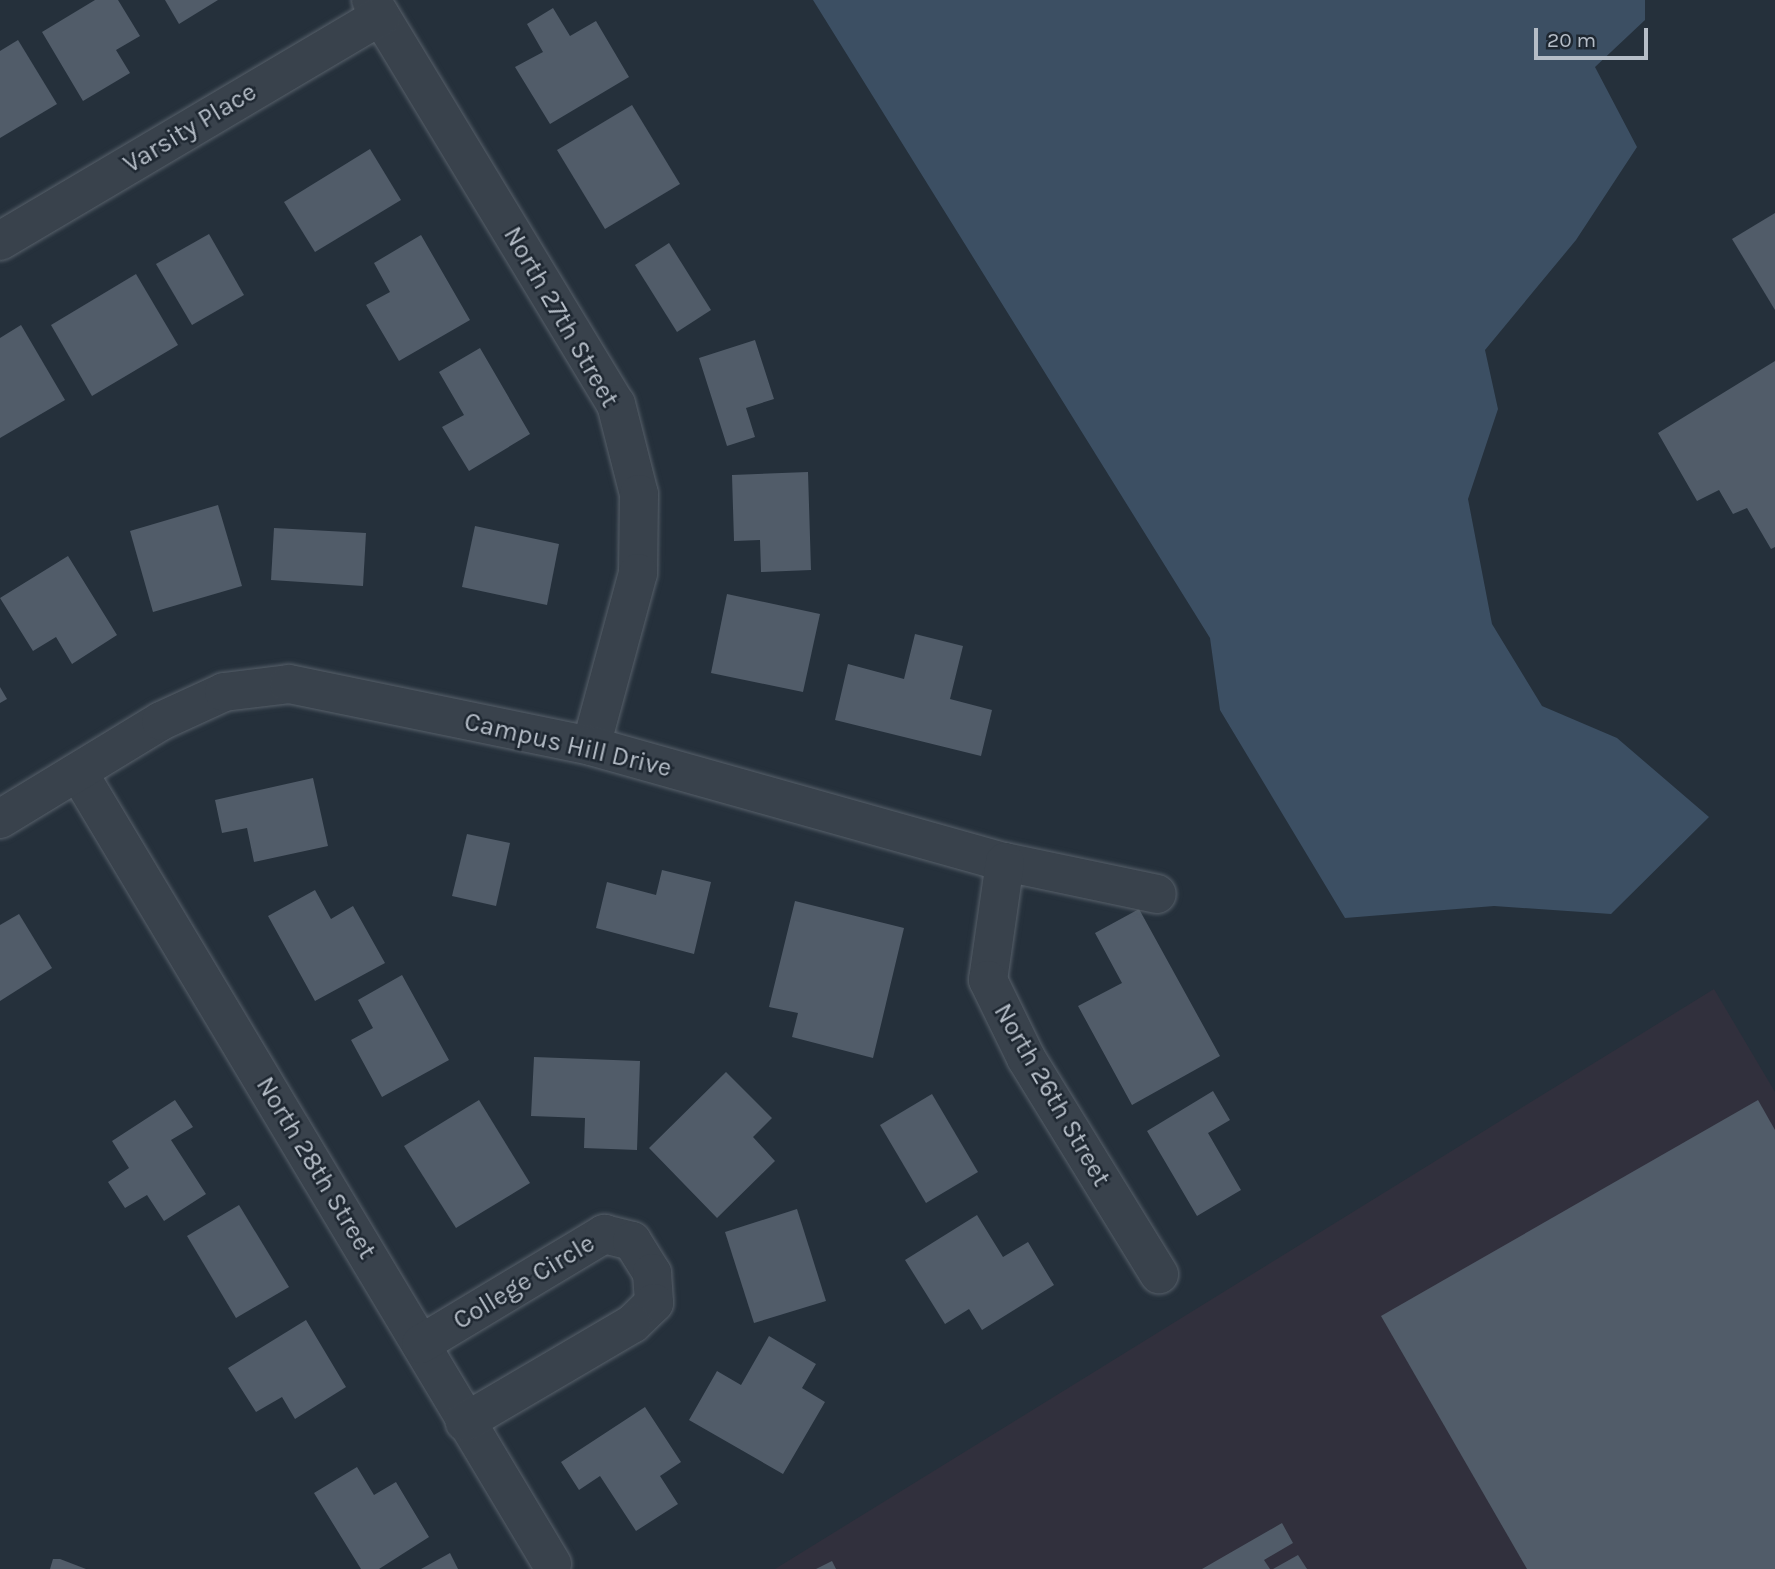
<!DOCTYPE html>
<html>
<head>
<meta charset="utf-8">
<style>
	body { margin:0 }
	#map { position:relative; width:1775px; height:1569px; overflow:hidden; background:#25303b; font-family:Karla,sans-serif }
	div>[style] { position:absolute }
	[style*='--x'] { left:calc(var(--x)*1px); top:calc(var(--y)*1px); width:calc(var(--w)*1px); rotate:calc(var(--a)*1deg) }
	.medical>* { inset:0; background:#31303d }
	.water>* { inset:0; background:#3c4f63 }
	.building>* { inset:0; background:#515c69 }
	.roads { filter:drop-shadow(0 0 2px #57606a) drop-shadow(0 0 2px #57606a) }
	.minor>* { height:38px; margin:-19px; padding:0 19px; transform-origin:19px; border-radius:19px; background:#39424c }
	span { translate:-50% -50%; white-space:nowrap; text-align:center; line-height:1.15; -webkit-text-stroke:5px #1e2731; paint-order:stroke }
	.street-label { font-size:26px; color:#b5bdc7 }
	.scale { position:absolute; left:1534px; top:28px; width:114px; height:32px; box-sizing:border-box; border:4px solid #b5bdc7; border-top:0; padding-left:9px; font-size:21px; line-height:24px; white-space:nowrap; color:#b5bdc7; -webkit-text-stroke:5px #1e2731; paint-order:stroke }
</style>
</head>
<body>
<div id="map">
	<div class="medical">
		<div style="clip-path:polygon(1714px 989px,1775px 1092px,1775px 1569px,775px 1569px)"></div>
	</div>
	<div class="water">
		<div style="clip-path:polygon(813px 0,1645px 0,1645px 20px,1595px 67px,1637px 147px,1576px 240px,1485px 350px,1498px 409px,1468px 499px,1492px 624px,1542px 706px,1617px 738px,1709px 817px,1611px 914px,1494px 906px,1345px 918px,1220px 710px,1210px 638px)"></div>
	</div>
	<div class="building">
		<div style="clip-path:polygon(95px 0,118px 0,140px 36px,116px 50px,130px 73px,83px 101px,42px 32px)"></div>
		<div style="clip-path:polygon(165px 0,218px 0,179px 24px)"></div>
		<div style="clip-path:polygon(553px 8px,570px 36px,596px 21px,629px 77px,550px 124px,515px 67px,543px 52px,527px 24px)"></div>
		<div style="clip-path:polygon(18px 40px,57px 104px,0 138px,0 51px)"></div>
		<div style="clip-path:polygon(632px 105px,680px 184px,605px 229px,557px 150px)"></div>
		<div style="clip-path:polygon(370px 149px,401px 200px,315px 252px,284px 202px)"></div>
		<div style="clip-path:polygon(1775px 213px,1775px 310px,1732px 239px)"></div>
		<div style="clip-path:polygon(209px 234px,244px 295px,192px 325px,156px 264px)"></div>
		<div style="clip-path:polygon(421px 235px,470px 320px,399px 361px,366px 305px,390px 292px,374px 263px)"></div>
		<div style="clip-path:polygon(669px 243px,711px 310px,677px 332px,635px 265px)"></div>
		<div style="clip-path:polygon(136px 274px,178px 345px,92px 396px,51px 325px)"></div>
		<div style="clip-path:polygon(21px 325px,65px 400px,0 438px,0 338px)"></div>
		<div style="clip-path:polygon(755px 340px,774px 399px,746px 408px,755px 437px,727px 446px,699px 358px)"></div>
		<div style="clip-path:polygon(480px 348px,530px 434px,469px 471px,442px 427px,464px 415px,439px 372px)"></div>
		<div style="clip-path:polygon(1775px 361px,1775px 547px,1771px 549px,1747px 508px,1733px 514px,1719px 490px,1697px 501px,1658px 433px)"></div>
		<div style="clip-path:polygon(808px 472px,811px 570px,761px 572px,760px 540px,734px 541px,732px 475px)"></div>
		<div style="clip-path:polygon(218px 505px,242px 586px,153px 612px,130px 531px)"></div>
		<div style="clip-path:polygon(475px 526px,559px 544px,547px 605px,462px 587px)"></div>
		<div style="clip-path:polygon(274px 528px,366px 533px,363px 586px,271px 580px)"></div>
		<div style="clip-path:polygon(68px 556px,117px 635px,72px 664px,56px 637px,33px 651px,0 598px)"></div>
		<div style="clip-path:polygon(727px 594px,820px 614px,803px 692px,711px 673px)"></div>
		<div style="clip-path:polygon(915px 634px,963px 646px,950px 699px,992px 710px,981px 756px,835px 720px,848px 664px,904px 679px)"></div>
		<div style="clip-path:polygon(0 687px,7px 699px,0 703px)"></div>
		<div style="clip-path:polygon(313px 778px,328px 846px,254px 862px,247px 828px,222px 833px,215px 800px)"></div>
		<div style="clip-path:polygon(467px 834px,510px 843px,496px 906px,452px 896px)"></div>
		<div style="clip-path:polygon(662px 870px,711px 882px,694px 954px,596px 928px,607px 882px,656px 895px)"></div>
		<div style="clip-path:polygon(315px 890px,331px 919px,353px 906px,385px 963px,315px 1001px,268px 916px)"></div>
		<div style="clip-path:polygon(795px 901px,904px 928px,873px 1058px,792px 1037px,798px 1013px,769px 1007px)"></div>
		<div style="clip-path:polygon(1139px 909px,1220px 1056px,1132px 1105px,1078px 1006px,1122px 983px,1095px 933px)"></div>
		<div style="clip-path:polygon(19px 914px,52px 968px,0 1001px,0 925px)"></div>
		<div style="clip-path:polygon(402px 975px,449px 1060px,382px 1097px,351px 1040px,373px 1028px,358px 1000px)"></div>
		<div style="clip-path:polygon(534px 1057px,640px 1061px,637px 1150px,584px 1148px,585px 1118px,531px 1116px)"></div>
		<div style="clip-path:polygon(726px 1072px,772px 1118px,753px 1137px,775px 1161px,717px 1218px,649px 1148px)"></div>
		<div style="clip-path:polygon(1213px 1091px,1230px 1120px,1208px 1133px,1241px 1190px,1197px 1216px,1147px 1131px)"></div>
		<div style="clip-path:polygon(932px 1094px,978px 1172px,926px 1203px,880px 1125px)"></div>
		<div style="clip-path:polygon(175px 1100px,193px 1127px,171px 1140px,206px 1194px,164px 1221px,147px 1195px,125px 1208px,108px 1182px,129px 1168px,112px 1141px)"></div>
		<div style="clip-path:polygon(479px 1100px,530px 1183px,456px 1228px,404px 1146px)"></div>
		<div style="clip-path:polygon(1758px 1100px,1775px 1130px,1775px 1569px,1527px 1569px,1381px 1316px)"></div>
		<div style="clip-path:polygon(239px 1205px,289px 1287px,236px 1318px,187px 1236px)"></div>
		<div style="clip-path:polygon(797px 1209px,826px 1301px,754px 1323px,725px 1232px)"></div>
		<div style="clip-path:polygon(977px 1215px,1003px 1257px,1028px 1242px,1054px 1285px,982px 1330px,969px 1309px,945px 1324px,905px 1260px)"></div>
		<div style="clip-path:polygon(306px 1320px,346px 1387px,295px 1419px,282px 1397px,256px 1412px,228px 1368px)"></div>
		<div style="clip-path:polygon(769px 1336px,816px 1364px,802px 1388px,825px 1402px,783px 1474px,689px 1420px,717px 1371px,741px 1385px)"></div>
		<div style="clip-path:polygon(645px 1407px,681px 1462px,660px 1476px,678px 1504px,636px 1531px,600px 1476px,579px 1490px,561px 1462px)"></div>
		<div style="clip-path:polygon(357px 1467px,374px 1495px,396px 1482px,429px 1537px,379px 1569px,361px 1569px,314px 1493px)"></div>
		<div style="clip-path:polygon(1282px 1523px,1293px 1543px,1264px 1560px,1270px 1569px,1202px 1569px)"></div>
		<div style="clip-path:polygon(450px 1553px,458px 1569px,421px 1569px)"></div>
		<div style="clip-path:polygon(1298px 1555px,1307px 1569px,1273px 1569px)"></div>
		<div style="clip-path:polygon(53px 1559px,60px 1559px,86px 1569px,50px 1569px)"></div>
		<div style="clip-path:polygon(832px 1561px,836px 1569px,816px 1569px)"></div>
	</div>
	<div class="roads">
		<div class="minor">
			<div style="--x:371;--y:0;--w:472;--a:58.8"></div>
			<div style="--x:616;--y:404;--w:93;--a:75.7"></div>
			<div style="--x:639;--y:494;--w:79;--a:90.7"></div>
			<div style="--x:638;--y:573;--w:179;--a:105.2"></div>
			<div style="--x:0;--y:241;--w:442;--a:-30.6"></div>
			<div style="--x:78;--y:772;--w:923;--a:59.1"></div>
			<div style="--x:0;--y:819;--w:188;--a:-31.3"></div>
			<div style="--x:161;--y:721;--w:69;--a:-24.7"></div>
			<div style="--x:224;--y:692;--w:65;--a:-7"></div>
			<div style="--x:289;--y:684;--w:308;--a:11.6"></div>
			<div style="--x:591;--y:746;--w:430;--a:15.7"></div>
			<div style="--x:1005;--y:862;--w:155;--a:11.9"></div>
			<div style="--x:1005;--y:862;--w:119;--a:98.2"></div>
			<div style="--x:988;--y:980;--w:87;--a:64"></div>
			<div style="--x:1026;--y:1058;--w:254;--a:58.4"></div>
			<div style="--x:421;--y:1344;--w:214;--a:-31"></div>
			<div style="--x:604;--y:1234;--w:29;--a:14"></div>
			<div style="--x:632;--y:1241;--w:38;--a:58"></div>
			<div style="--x:652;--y:1273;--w:30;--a:86"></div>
			<div style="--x:654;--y:1303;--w:30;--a:136"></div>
			<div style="--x:632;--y:1324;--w:194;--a:149.6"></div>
		</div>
	</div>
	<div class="street-label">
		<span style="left:190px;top:128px;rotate:-31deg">Varsity Place</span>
		<span style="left:561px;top:317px;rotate:60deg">North 27th Street</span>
		<span style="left:568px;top:745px;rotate:13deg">Campus Hill Drive</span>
		<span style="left:1052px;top:1095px;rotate:60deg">North 26th Street</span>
		<span style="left:316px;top:1168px;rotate:59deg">North 28th Street</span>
		<span style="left:524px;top:1282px;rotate:-31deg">College Circle</span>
	</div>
	<div class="scale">20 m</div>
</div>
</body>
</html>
